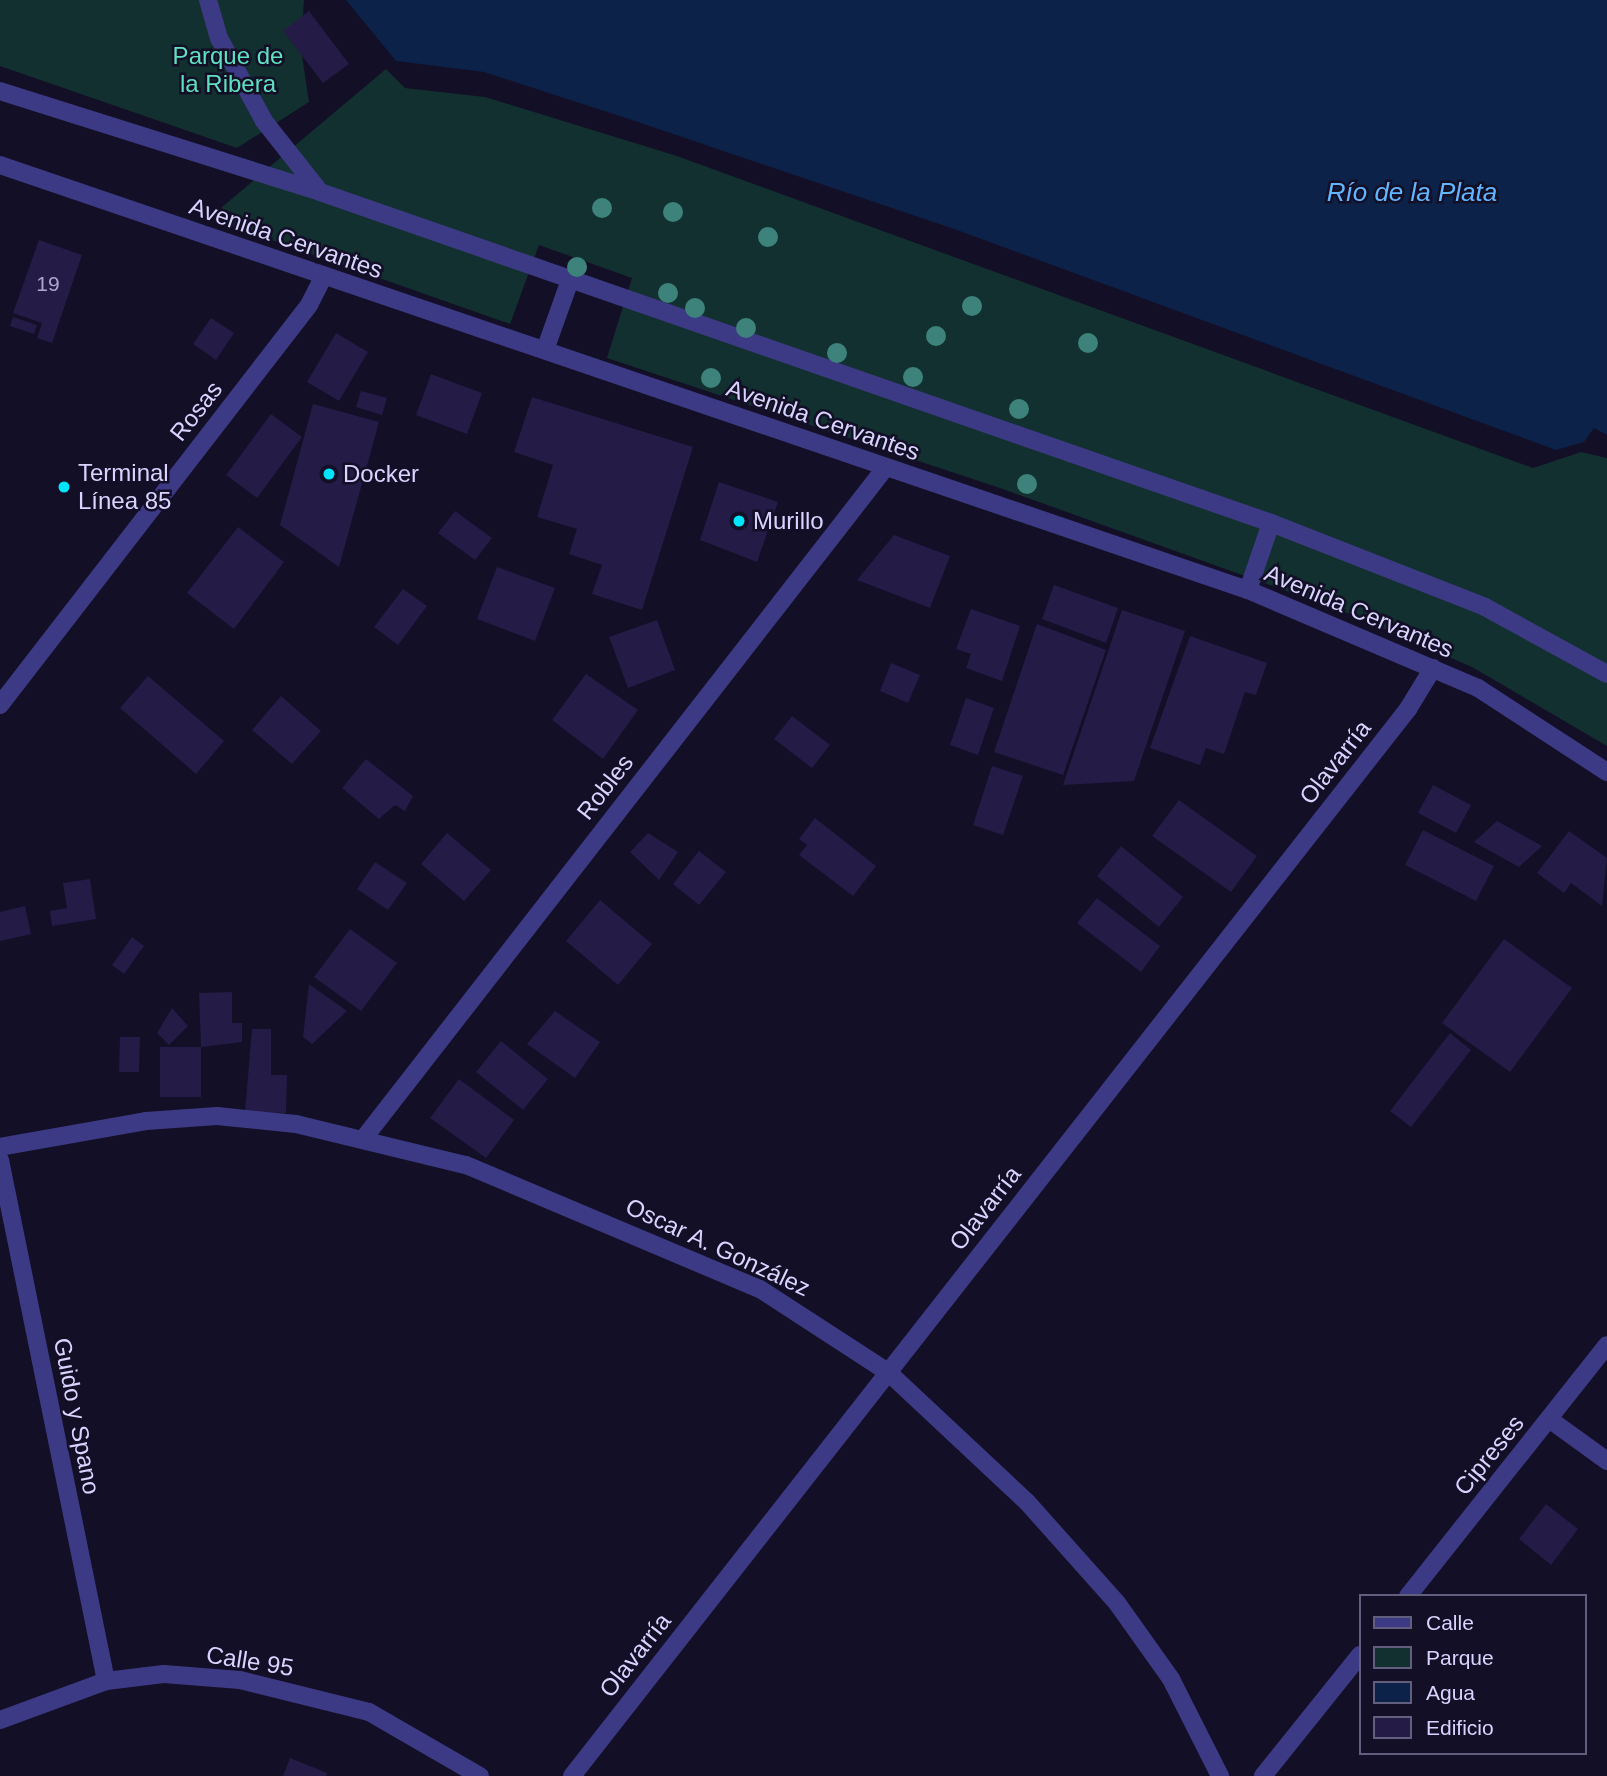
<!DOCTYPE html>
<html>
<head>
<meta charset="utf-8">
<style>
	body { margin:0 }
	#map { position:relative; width:1607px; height:1776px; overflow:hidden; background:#130f26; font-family:Arial,sans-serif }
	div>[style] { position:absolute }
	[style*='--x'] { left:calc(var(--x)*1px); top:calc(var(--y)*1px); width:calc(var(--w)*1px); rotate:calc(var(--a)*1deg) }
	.green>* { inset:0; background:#12302f }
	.water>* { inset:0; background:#0c2248 }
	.building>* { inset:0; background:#241b47 }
	.minor>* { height:18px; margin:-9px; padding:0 9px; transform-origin:9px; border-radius:9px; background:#3d3a85 }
	.trees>* { width:20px; height:20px; margin:-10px; border-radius:50%; background:#3d827b }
	.dots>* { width:19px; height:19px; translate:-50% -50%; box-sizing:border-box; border:4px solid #130f26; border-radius:50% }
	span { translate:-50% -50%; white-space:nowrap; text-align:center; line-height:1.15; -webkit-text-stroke:5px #130f26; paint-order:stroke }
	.number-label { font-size:21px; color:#aca6d1 }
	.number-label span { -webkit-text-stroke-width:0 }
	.park-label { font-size:24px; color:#5fe0c0 }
	.street-label { font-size:24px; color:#d9d4ff }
	.poi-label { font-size:24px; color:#d9d4ff }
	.left { translate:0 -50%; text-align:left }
	.water-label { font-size:26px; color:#62b6ff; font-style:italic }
	.legend { position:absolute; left:1359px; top:1594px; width:228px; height:161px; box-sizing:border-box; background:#130f26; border:2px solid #625e7d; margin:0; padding:9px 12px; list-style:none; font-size:21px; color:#d9d4ff }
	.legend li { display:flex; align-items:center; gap:14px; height:35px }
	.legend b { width:35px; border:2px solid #625e7d }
</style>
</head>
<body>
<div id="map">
	<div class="green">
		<div style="clip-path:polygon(0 0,304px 0,301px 49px,309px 102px,237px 148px,0 66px)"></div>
		<div style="clip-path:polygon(386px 69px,405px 88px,485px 97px,677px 156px,1533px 468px,1581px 452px,1607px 458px,1607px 746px,1472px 667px,1345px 612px,1000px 488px,607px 358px,632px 278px,539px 245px,510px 324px,209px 218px)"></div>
	</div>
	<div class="water">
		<div style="clip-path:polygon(346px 0,1607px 0,1607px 435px,1594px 428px,1584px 442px,1556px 450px,957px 230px,629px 119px,484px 72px,396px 61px)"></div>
	</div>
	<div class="building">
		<div style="clip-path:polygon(309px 11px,349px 64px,323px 83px,283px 31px)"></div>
		<div style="clip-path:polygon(39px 240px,82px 255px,52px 343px,37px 338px,42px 323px,13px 313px)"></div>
		<div style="clip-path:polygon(13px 317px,37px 325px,34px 334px,10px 326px)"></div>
		<div style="clip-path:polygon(211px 318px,234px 333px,216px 360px,193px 344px)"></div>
		<div style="clip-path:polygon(336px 333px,368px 352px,339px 401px,307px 382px)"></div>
		<div style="clip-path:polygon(431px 374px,482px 393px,467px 434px,416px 415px)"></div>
		<div style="clip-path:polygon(361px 391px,387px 398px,382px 415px,356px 407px)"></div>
		<div style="clip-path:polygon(532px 397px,693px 447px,642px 610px,592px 594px,602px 565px,569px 554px,577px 529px,537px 517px,553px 465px,514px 452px)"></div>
		<div style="clip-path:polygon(313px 404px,379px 422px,339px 567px,280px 525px)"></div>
		<div style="clip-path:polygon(271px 414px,302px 437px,257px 498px,226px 475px)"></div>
		<div style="clip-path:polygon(719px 482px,778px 502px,757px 562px,700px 540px)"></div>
		<div style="clip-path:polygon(455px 511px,492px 538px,475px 560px,438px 533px)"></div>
		<div style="clip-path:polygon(238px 527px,284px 562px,234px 629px,187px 593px)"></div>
		<div style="clip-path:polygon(894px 535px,950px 556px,930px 608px,857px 580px)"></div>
		<div style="clip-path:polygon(497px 567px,555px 588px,535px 641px,477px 619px)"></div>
		<div style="clip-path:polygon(1054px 585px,1118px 608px,1106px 643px,1042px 619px)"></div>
		<div style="clip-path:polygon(403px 589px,427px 606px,398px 645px,374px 627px)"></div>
		<div style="clip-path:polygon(971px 609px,1020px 626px,1002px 681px,966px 668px,971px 654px,956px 649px)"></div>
		<div style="clip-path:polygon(1122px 610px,1185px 631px,1134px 781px,1063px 785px)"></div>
		<div style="clip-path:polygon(657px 620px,675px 670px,628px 688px,609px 637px)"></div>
		<div style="clip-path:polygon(1037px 624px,1106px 650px,1063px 775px,994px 752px)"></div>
		<div style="clip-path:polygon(1190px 636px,1267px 663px,1256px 695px,1245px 692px,1224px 754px,1206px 748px,1200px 765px,1150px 748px)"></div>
		<div style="clip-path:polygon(891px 663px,920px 675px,908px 703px,880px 691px)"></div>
		<div style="clip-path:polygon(586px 674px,638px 710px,603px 759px,552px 720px)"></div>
		<div style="clip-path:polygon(148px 676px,224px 741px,196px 774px,120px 708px)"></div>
		<div style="clip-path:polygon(281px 696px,321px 731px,292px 764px,252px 730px)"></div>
		<div style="clip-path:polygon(966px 698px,994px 708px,978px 755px,950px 745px)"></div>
		<div style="clip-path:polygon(792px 716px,830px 745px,812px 768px,774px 739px)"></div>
		<div style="clip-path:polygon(366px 759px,413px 796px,405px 811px,395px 805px,379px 819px,342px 788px)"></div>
		<div style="clip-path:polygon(992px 766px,1023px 776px,1003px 835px,973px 825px)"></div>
		<div style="clip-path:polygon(1433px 785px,1471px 805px,1456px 833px,1418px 813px)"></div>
		<div style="clip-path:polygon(1179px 800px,1257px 856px,1231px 892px,1152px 836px)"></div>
		<div style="clip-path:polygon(815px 818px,876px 866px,853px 896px,799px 855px,807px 845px,799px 839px)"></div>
		<div style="clip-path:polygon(1497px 821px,1542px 846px,1519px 867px,1474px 842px)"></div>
		<div style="clip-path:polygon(1423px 830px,1494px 866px,1476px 901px,1405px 865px)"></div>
		<div style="clip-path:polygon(1569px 831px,1607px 858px,1602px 906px,1571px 883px,1564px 893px,1537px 873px)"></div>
		<div style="clip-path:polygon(447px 833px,491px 870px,464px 901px,421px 864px)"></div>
		<div style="clip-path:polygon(648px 833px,678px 852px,659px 880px,630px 852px)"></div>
		<div style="clip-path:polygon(1121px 846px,1183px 897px,1159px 927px,1097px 876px)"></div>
		<div style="clip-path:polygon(699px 851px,726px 872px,699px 905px,673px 884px)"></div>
		<div style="clip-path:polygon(375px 862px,407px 883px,388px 910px,357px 889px)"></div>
		<div style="clip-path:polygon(90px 879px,96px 919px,52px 926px,50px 911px,67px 908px,63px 883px)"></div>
		<div style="clip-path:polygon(1097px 898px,1160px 946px,1141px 972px,1077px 923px)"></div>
		<div style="clip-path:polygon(600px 900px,652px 944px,618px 985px,566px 941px)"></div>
		<div style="clip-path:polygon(25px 906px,31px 934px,0 941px,0 912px)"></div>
		<div style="clip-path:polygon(350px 929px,397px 963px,361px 1011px,314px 977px)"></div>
		<div style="clip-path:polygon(132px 937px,144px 946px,124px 974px,112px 965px)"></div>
		<div style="clip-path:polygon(1504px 939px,1572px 988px,1510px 1072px,1442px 1023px)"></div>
		<div style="clip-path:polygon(309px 984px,347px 1011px,312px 1044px,303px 1037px)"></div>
		<div style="clip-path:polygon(232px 992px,232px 1023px,242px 1023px,242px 1042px,201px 1047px,201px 1097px,160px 1097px,160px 1047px,201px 1047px,199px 993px)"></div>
		<div style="clip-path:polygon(172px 1008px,188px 1026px,169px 1045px,157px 1033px)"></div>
		<div style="clip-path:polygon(555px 1011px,600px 1042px,575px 1078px,527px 1044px)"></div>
		<div style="clip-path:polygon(252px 1029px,271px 1029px,271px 1075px,287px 1075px,286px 1113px,245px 1112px)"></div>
		<div style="clip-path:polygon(1450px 1033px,1471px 1050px,1411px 1127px,1390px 1111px)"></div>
		<div style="clip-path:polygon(120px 1037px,140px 1037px,139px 1072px,119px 1072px)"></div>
		<div style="clip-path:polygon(501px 1041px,548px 1079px,523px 1110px,476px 1072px)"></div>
		<div style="clip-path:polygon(459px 1079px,514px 1120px,486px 1158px,430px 1118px)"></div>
		<div style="clip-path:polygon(1546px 1504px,1578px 1529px,1551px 1565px,1519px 1539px)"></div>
		<div style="clip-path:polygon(290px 1758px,327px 1773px,326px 1776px,283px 1776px)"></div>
	</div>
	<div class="minor">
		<div style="--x:208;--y:0;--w:40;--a:74"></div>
		<div style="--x:219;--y:38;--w:94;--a:61.5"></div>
		<div style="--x:264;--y:121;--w:90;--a:51.7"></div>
		<div style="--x:0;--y:91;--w:336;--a:17.5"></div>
		<div style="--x:320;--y:192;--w:1007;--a:19.19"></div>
		<div style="--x:1271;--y:523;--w:230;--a:21.4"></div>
		<div style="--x:1485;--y:607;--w:139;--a:28.8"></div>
		<div style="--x:0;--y:165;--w:1318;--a:18.81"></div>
		<div style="--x:1248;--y:590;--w:250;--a:23.1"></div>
		<div style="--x:1478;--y:688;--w:154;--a:33.1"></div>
		<div style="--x:545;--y:350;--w:71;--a:-70.3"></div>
		<div style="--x:1248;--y:590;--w:71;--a:-71.1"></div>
		<div style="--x:0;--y:705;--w:505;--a:-52.31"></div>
		<div style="--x:309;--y:305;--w:31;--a:-63"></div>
		<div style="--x:364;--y:1138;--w:850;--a:-52.12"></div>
		<div style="--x:0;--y:1147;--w:148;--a:-10.1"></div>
		<div style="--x:146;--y:1121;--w:71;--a:-4"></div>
		<div style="--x:217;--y:1116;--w:79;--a:5.8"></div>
		<div style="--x:296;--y:1124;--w:175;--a:13.6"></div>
		<div style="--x:466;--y:1165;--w:319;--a:22.9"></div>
		<div style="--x:760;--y:1289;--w:153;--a:33"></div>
		<div style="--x:888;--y:1372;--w:190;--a:43.1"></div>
		<div style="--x:1027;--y:1502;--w:135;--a:48.3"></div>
		<div style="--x:1117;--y:1603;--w:93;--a:54.6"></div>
		<div style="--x:1171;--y:1679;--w:109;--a:63.2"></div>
		<div style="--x:0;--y:1160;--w:532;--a:78.5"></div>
		<div style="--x:1549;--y:1419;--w:72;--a:35.9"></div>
		<div style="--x:1408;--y:1596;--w:320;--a:-51.6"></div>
		<div style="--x:0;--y:1720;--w:113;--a:-20.2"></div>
		<div style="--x:106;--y:1681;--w:58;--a:-6.9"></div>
		<div style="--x:164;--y:1674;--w:76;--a:4.5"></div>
		<div style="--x:240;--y:1680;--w:133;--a:13.9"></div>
		<div style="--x:369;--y:1712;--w:128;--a:30"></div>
		<div style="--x:572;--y:1776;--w:1356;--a:-51.92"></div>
		<div style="--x:1408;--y:709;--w:48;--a:-58.6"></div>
		<div style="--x:1263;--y:1776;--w:155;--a:-51.3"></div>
	</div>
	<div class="trees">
		<div style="left:602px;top:208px"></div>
		<div style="left:673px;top:212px"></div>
		<div style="left:768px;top:237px"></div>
		<div style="left:577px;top:267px"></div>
		<div style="left:668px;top:293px"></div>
		<div style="left:972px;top:306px"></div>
		<div style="left:695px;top:308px"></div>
		<div style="left:746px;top:328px"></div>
		<div style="left:936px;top:336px"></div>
		<div style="left:1088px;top:343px"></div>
		<div style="left:837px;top:353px"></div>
		<div style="left:913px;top:377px"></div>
		<div style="left:711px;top:378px"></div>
		<div style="left:1019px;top:409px"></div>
		<div style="left:1027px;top:484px"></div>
	</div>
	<div class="dots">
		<div style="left:329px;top:474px;background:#00e5ff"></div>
		<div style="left:64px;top:487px;background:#00e5ff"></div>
		<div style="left:739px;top:521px;background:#00e5ff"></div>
	</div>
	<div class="number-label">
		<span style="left:48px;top:284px">19</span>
	</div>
	<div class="park-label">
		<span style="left:228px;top:70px">Parque de<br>la Ribera</span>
	</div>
	<div class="street-label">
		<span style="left:286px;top:238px;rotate:19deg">Avenida Cervantes</span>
		<span style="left:196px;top:411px;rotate:-52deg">Rosas</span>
		<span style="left:823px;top:420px;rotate:19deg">Avenida Cervantes</span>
		<span style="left:1359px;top:611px;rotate:23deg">Avenida Cervantes</span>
		<span style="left:1335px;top:762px;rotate:-52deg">Olavarría</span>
		<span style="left:605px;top:787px;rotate:-52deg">Robles</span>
		<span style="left:985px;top:1208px;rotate:-52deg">Olavarría</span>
		<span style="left:718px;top:1247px;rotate:25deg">Oscar A. González</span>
		<span style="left:77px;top:1416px;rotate:79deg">Guido y Spano</span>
		<span style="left:1489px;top:1455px;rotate:-51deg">Cipreses</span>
		<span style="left:635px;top:1655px;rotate:-52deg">Olavarría</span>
		<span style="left:250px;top:1661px;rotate:9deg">Calle 95</span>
	</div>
	<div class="poi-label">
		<span class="left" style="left:78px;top:487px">Terminal<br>Línea 85</span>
		<span class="left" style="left:343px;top:474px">Docker</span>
		<span class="left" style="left:753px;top:521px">Murillo</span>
	</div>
	<div class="water-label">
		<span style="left:1412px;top:193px">Río de la Plata</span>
	</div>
	<ul class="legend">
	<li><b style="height:9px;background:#3d3a85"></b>Calle</li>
	<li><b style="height:19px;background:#12302f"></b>Parque</li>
	<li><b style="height:19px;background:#0c2248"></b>Agua</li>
	<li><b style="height:19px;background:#241b47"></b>Edificio</li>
	</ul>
</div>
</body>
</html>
